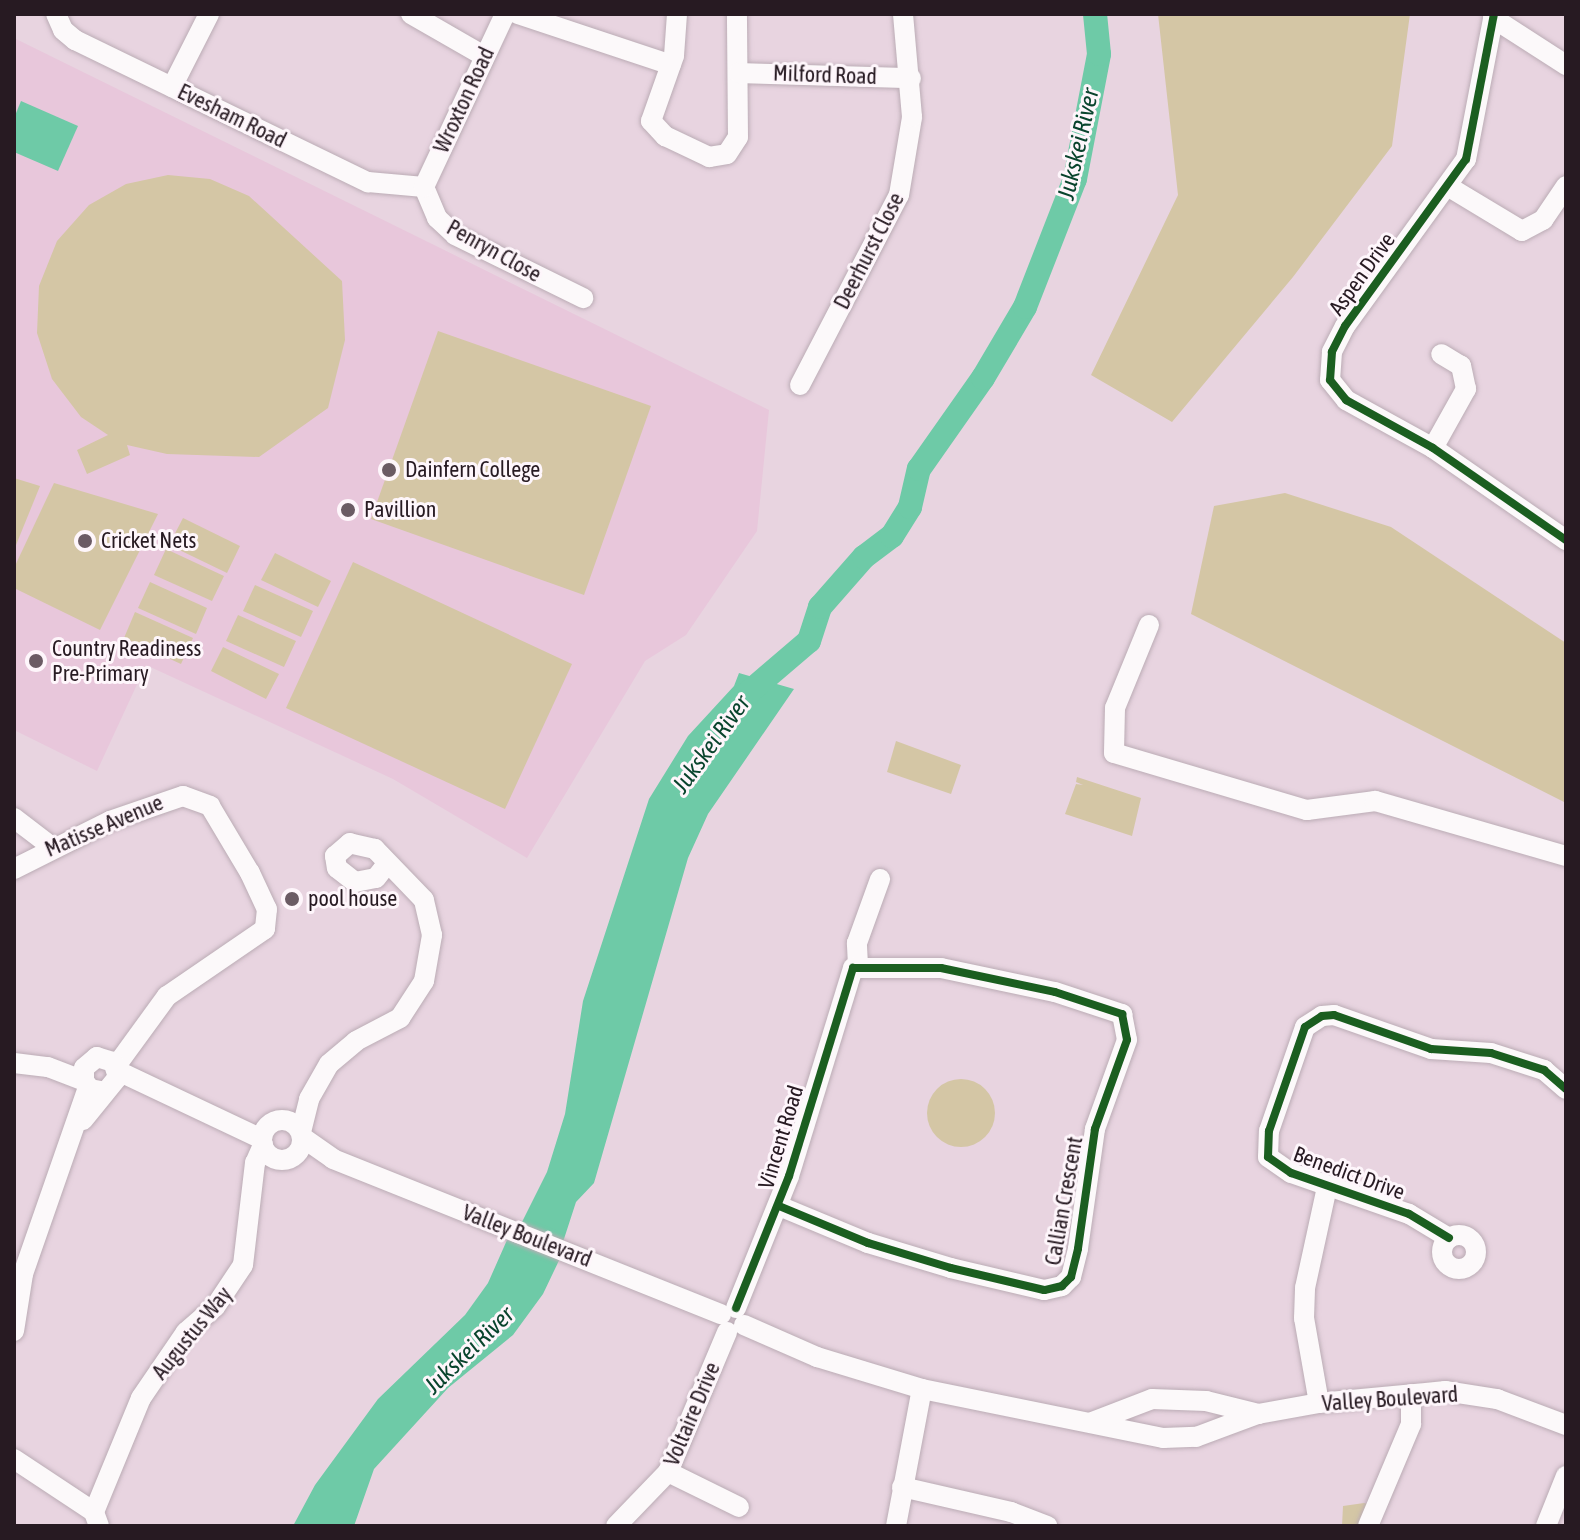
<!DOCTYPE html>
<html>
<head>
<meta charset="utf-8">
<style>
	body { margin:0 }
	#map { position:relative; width:1580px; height:1540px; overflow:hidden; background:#e8d4e0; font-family:"Asap Condensed",sans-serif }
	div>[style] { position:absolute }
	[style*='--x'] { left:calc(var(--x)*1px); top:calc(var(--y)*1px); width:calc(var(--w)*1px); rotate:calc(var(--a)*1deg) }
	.built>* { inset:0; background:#e8c7db }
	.green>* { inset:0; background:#d4c6a5 }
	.round { border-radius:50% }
	.water>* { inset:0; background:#6ecaa7 }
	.river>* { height:24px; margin:-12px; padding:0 12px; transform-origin:12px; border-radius:12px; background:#6ecaa7 }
	.roads { filter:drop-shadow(0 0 2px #bbacb5) drop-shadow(0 0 2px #bbacb5) }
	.minor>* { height:20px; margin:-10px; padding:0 10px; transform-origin:10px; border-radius:10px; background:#fcf9fa }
	.minor>.ring { margin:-10px; padding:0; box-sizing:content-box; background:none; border:20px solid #fcf9fa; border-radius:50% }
	.cycleway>* { height:8px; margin:-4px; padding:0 4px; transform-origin:4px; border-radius:4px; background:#1b5e20 }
	.dots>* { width:22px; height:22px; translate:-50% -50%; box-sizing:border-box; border:4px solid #fef6fb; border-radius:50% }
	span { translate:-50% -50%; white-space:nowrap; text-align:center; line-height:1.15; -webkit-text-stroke:6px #fef6fb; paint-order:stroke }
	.street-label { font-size:22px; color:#271a22 }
	.poi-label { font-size:22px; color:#271a22 }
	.left { translate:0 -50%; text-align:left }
	.water-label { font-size:24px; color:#09442d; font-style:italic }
	.frame { position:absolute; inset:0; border:16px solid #271a22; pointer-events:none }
</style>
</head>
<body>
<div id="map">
	<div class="built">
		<div style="clip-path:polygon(14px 38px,769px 410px,757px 531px,686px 635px,645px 661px,527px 858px,393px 779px,146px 665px,97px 771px,14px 730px)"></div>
	</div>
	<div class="green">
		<div style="clip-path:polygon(1158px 14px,1410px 14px,1392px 146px,1293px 277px,1172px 422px,1091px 375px,1178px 195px)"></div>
		<div style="clip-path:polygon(168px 175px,210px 179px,249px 196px,342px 281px,345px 340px,328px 408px,259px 457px,167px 454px,127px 445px,130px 455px,87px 474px,77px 450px,108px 435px,81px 417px,52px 379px,37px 333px,39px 286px,57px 241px,89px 205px,126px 184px)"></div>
		<div style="clip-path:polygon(438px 331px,651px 406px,584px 595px,371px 519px)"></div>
		<div style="clip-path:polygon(14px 478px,40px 486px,14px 550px)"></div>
		<div style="clip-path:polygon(54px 483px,158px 514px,100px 630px,14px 588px,14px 568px)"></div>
		<div style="clip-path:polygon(1285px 493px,1391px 527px,1566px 643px,1566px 803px,1191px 614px,1214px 506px)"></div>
		<div style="clip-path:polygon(183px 518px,240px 546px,227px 573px,169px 545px)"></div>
		<div style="clip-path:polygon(166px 549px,224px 576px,212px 601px,154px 575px)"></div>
		<div style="clip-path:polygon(275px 553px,331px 581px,318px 607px,261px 580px)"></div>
		<div style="clip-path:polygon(353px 562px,572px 664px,505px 809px,286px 708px)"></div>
		<div style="clip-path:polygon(150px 582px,207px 608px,196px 634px,138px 608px)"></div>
		<div style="clip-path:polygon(255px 585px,313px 611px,301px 637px,243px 611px)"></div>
		<div style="clip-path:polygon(135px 612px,193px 638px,181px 664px,124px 638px)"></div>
		<div style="clip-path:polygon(238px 615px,296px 641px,284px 667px,226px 641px)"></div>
		<div style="clip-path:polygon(223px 647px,279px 674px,266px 699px,211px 671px)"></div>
		<div style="clip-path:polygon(896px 741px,961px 765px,951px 794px,887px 772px)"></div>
		<div style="clip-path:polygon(1077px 777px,1141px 798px,1132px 836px,1065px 814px,1076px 784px,1083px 785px,1076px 782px)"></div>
		<div class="round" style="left:927px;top:1079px;width:68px;height:68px"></div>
		<div style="clip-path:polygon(1364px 1503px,1381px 1507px,1374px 1526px,1342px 1526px,1343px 1506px)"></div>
	</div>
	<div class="water">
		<div style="clip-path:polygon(21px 101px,78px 126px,58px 171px,14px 152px,14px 118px)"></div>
		<div style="clip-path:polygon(739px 673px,794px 689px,708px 814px,688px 858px,594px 1183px,576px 1202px,563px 1242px,521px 1224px,547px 1172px,565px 1114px,583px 1001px,649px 799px,688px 736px,734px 686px)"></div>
		<div style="clip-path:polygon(507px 1240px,564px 1250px,543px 1294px,513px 1335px,448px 1388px,374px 1469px,354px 1526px,293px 1526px,315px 1485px,378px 1399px,465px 1315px,488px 1283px)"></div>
	</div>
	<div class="river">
		<div style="--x:741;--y:699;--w:89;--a:-40.5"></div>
		<div style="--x:809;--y:641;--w:36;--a:-72"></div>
		<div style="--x:820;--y:607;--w:67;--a:-48.7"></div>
		<div style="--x:864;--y:557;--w:35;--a:-37"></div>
		<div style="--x:892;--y:536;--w:34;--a:-58"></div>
		<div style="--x:910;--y:507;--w:39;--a:-77"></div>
		<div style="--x:919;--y:469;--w:111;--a:-54.9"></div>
		<div style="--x:983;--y:378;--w:82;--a:-59.4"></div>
		<div style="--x:1025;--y:307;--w:137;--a:-68.7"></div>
		<div style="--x:1075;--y:179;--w:127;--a:-79.1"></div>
		<div style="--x:1099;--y:54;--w:40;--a:-95.7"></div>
	</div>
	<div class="roads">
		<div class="minor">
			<div style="--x:56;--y:14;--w:17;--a:66"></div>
			<div style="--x:63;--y:30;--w:16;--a:40"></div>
			<div style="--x:75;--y:40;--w:326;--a:25.9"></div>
			<div style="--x:368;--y:182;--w:56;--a:5.1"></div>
			<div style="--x:411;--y:14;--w:84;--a:29.9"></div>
			<div style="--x:518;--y:14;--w:161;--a:18.4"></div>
			<div style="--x:677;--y:14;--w:42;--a:94.1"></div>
			<div style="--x:674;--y:56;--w:69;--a:109.5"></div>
			<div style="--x:651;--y:121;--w:21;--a:47"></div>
			<div style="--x:665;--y:136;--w:49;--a:25.5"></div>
			<div style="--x:709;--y:157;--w:18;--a:-9"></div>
			<div style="--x:727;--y:154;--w:20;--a:-57"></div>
			<div style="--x:738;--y:137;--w:123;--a:-90.5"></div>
			<div style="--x:1494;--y:14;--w:148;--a:100.9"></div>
			<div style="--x:1466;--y:159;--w:206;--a:125.9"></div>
			<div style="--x:1345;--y:326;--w:29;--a:117"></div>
			<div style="--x:1332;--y:352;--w:28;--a:94"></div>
			<div style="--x:1330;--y:380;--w:26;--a:51"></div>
			<div style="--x:1346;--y:400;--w:99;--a:28.9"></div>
			<div style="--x:1433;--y:448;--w:162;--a:34.7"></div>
			<div style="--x:1493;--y:18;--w:87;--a:32.8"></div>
			<div style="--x:739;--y:73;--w:172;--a:1.7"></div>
			<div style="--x:172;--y:87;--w:82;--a:-63.1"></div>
			<div style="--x:424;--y:187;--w:34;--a:67"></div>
			<div style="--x:437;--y:218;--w:25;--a:43"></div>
			<div style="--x:455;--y:235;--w:143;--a:26.2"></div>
			<div style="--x:424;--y:187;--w:191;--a:-64.9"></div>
			<div style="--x:1449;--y:187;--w:85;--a:31.1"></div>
			<div style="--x:1522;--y:231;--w:24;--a:-28"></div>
			<div style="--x:1543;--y:220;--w:41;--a:-55.9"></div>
			<div style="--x:800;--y:385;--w:214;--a:-62.5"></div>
			<div style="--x:899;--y:195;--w:79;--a:-80.5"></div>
			<div style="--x:912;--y:117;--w:103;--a:-95"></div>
			<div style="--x:1433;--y:448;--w:68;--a:-60.8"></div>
			<div style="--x:1466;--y:389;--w:24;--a:-102"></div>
			<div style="--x:1461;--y:366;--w:23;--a:-149"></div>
			<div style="--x:1149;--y:625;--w:90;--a:112.3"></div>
			<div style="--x:1115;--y:708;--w:45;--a:91.3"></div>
			<div style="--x:1114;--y:753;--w:201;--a:16.5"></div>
			<div style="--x:1307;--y:810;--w:69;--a:-7.5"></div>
			<div style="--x:1375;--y:801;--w:199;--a:16.1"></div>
			<div style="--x:14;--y:818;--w:48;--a:37.3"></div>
			<div style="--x:14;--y:869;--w:107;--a:-26.6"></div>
			<div style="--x:110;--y:821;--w:77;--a:-18.9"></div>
			<div style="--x:183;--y:796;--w:29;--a:20"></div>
			<div style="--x:210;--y:806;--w:78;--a:59.2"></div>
			<div style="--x:250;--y:873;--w:40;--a:65"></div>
			<div style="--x:267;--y:909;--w:20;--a:96"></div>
			<div style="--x:265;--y:929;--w:119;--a:145.6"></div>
			<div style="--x:167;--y:996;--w:87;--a:126.1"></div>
			<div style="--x:858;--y:965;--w:22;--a:-93"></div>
			<div style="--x:857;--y:943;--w:68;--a:-70.2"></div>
			<div style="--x:14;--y:1063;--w:34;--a:7"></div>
			<div style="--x:48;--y:1067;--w:39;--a:21"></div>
			<div style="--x:118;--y:1071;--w:159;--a:25.3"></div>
			<div style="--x:83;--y:1120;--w:55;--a:-50.9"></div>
			<div style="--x:118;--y:1077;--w:16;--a:-108"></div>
			<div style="--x:113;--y:1062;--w:17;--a:-163"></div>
			<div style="--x:97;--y:1057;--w:17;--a:140"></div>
			<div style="--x:84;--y:1068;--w:13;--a:90"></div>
			<div style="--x:84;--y:1081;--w:10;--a:53"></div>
			<div style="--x:90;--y:1089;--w:15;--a:11"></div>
			<div class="ring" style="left:262px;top:1120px;width:20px;height:20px"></div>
			<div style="--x:301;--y:1132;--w:34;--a:-76"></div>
			<div style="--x:309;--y:1099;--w:40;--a:-60.3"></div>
			<div style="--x:329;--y:1064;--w:35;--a:-40"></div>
			<div style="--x:356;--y:1041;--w:50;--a:-27.6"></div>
			<div style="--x:400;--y:1018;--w:44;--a:-57"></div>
			<div style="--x:424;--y:981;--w:47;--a:-80.1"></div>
			<div style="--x:432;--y:935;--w:36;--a:-103"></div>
			<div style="--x:424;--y:900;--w:71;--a:-133.9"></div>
			<div style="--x:375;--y:849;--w:26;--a:-167"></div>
			<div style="--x:350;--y:843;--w:20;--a:139"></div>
			<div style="--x:335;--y:856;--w:12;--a:81"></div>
			<div style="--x:337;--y:868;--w:23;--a:38"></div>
			<div style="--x:355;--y:882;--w:21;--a:-11"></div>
			<div style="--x:376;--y:878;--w:16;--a:-52"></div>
			<div style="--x:302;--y:1137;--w:38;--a:35"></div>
			<div style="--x:333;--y:1159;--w:418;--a:21.8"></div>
			<div class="ring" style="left:1442px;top:1235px;width:14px;height:14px"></div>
			<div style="--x:1449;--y:1238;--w:47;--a:-149"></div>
			<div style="--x:1409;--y:1214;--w:125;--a:-160.8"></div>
			<div style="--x:1291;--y:1173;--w:28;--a:-145"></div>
			<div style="--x:1268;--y:1157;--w:26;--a:-88"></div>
			<div style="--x:1269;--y:1131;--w:110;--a:-70.9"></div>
			<div style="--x:1305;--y:1027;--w:20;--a:-33"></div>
			<div style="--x:1322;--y:1016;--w:12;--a:-5"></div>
			<div style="--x:1334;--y:1015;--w:103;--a:19.3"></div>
			<div style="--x:1431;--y:1049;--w:60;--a:3.8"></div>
			<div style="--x:1491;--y:1053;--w:56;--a:17.8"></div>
			<div style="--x:1544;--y:1070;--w:29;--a:41"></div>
			<div style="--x:736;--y:1308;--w:142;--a:-68.1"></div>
			<div style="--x:789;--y:1176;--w:218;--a:-72.9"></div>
			<div style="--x:853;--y:968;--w:88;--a:0"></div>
			<div style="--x:941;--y:968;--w:116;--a:11.9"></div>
			<div style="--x:1055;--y:992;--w:71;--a:18.2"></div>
			<div style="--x:1122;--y:1014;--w:26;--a:79"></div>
			<div style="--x:1127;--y:1040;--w:95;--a:109.8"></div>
			<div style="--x:1095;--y:1129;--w:121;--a:98.1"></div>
			<div style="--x:1078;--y:1249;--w:29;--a:104"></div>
			<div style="--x:1071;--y:1277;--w:13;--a:135"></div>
			<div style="--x:1062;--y:1286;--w:18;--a:167"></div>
			<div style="--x:1044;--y:1290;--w:96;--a:-166.7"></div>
			<div style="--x:951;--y:1268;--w:87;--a:-163.2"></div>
			<div style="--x:868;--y:1243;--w:96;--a:-157.4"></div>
			<div style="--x:744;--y:1325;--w:80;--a:23.7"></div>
			<div style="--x:817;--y:1357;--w:110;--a:16.9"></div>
			<div style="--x:922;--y:1389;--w:246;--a:11.5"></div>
			<div style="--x:1163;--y:1438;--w:33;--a:-2"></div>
			<div style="--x:1196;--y:1437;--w:66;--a:-20.4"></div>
			<div style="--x:1258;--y:1414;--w:62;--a:-10.2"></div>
			<div style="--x:1319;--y:1403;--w:127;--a:-5.4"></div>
			<div style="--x:1445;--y:1391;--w:53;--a:8.7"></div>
			<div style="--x:1497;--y:1399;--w:74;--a:20.6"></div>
			<div style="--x:14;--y:1331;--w:58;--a:-81"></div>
			<div style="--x:23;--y:1274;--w:198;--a:-70.8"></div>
			<div style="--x:1319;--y:1403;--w:86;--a:-100"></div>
			<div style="--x:1304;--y:1318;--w:30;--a:-88"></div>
			<div style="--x:1305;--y:1288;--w:103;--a:-77.7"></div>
			<div style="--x:1092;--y:1422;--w:64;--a:-21"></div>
			<div style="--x:1152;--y:1399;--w:54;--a:2.1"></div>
			<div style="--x:1206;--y:1401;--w:54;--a:14"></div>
			<div style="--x:14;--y:1459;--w:96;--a:33.5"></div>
			<div style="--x:668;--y:1472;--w:79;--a:26.2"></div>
			<div style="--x:902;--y:1487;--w:112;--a:12.9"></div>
			<div style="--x:1011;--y:1512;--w:39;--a:21"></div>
			<div style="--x:99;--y:1526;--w:15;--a:-110"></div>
			<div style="--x:94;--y:1512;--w:123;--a:-67.6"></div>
			<div style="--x:141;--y:1398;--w:80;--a:-55.7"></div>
			<div style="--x:186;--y:1332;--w:38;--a:-41"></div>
			<div style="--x:215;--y:1307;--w:50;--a:-56.3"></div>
			<div style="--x:243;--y:1265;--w:103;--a:-83.3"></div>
			<div style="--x:255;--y:1163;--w:20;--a:-66"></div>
			<div style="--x:616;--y:1526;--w:75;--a:-46.1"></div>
			<div style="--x:668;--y:1472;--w:152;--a:-67.1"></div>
			<div style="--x:896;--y:1526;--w:139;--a:-79.3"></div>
			<div style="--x:1368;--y:1526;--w:111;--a:-67.1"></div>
			<div style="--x:1411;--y:1424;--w:30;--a:-90"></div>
			<div style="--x:1546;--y:1526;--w:54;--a:-68.2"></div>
		</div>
	</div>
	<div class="cycleway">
		<div style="--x:1494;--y:14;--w:148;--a:100.9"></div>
		<div style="--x:1466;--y:159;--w:206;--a:125.9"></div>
		<div style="--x:1345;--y:326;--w:29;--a:117"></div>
		<div style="--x:1332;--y:352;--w:28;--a:94"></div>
		<div style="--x:1330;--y:380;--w:26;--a:51"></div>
		<div style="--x:1346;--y:400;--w:99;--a:28.9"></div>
		<div style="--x:1433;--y:448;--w:162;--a:34.7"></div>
		<div style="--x:1449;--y:1238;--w:47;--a:-149"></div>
		<div style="--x:1409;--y:1214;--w:125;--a:-160.8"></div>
		<div style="--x:1291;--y:1173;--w:28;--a:-145"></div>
		<div style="--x:1268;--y:1157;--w:26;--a:-88"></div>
		<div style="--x:1269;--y:1131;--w:110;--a:-70.9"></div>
		<div style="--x:1305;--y:1027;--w:20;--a:-33"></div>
		<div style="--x:1322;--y:1016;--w:12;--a:-5"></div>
		<div style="--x:1334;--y:1015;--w:103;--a:19.3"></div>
		<div style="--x:1431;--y:1049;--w:60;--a:3.8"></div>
		<div style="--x:1491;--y:1053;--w:56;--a:17.8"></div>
		<div style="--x:1544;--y:1070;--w:29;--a:41"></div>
		<div style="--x:736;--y:1308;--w:142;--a:-68.1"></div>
		<div style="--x:789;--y:1176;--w:218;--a:-72.9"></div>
		<div style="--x:853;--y:968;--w:88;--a:0"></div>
		<div style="--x:941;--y:968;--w:116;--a:11.9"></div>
		<div style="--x:1055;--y:992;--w:71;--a:18.2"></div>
		<div style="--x:1122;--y:1014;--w:26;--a:79"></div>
		<div style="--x:1127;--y:1040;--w:95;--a:109.8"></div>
		<div style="--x:1095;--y:1129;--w:121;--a:98.1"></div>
		<div style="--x:1078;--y:1249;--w:29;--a:104"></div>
		<div style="--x:1071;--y:1277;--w:13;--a:135"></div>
		<div style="--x:1062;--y:1286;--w:18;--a:167"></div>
		<div style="--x:1044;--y:1290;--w:96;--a:-166.7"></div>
		<div style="--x:951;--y:1268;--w:87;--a:-163.2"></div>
		<div style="--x:868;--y:1243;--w:96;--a:-157.4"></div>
	</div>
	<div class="dots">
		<div style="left:389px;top:470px;background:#6b5b64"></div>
		<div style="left:348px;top:510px;background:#6b5b64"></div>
		<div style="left:85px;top:541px;background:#6b5b64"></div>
		<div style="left:36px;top:661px;background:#6b5b64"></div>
		<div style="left:292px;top:899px;background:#6b5b64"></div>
	</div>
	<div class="street-label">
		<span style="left:825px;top:75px;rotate:2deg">Milford Road</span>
		<span style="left:464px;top:100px;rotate:-65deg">Wroxton Road</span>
		<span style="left:232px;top:116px;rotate:26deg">Evesham Road</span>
		<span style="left:494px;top:251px;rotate:29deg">Penryn Close</span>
		<span style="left:869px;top:251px;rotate:-63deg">Deerhurst Close</span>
		<span style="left:1362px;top:274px;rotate:-54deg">Aspen Drive</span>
		<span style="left:104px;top:826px;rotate:-23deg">Matisse Avenue</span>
		<span style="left:781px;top:1137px;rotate:-73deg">Vincent Road</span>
		<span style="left:1349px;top:1173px;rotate:20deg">Benedict Drive</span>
		<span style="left:1064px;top:1201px;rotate:-80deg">Callian Crescent</span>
		<span style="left:527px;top:1236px;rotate:21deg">Valley Boulevard</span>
		<span style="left:192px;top:1333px;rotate:-51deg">Augustus Way</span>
		<span style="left:1390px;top:1399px;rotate:-4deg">Valley Boulevard</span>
		<span style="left:692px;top:1414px;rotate:-67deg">Voltaire Drive</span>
	</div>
	<div class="poi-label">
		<span class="left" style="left:405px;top:470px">Dainfern College</span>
		<span class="left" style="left:364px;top:510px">Pavillion</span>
		<span class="left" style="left:101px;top:541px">Cricket Nets</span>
		<span class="left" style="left:52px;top:661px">Country Readiness<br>Pre-Primary</span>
		<span class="left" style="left:308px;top:899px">pool house</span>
	</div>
	<div class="water-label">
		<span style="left:1078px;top:144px;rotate:-77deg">Jukskei River</span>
		<span style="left:711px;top:744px;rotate:-54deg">Jukskei River</span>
		<span style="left:469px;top:1350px;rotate:-44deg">Jukskei River</span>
	</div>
	<div class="frame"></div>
</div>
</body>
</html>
